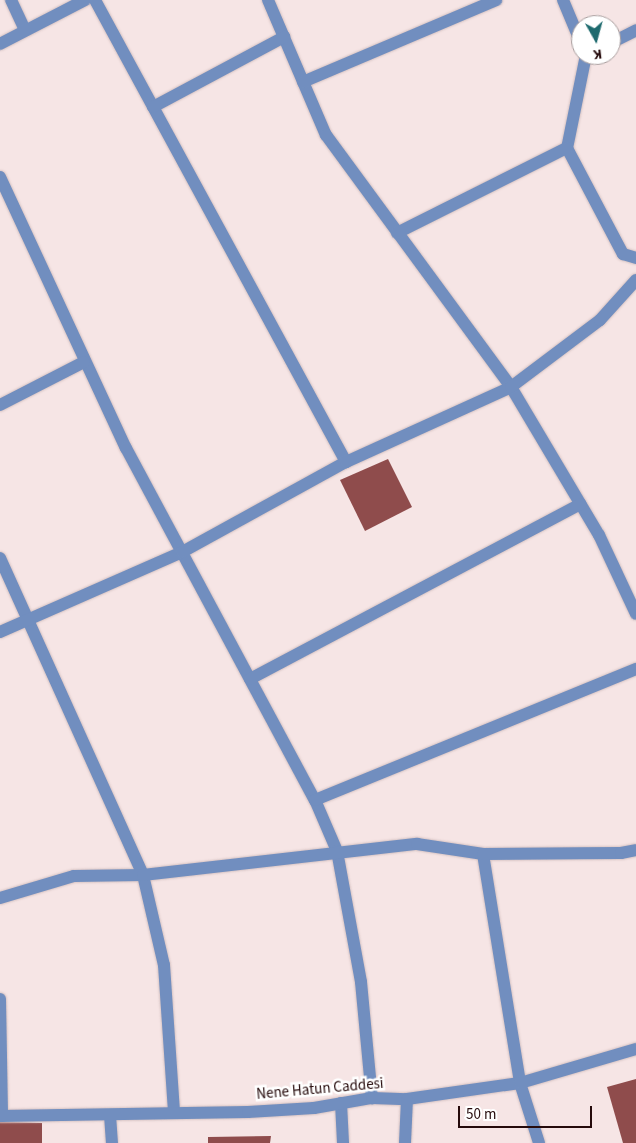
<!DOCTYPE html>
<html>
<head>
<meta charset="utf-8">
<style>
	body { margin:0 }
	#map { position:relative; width:636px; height:1143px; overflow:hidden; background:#f6e5e5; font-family:"Source Sans 3",sans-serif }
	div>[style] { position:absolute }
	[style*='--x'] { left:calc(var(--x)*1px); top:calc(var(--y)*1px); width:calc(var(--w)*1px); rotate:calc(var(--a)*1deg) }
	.building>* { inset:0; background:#8f4c4c }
	.roads { filter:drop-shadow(0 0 1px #d5c2c2) drop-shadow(0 0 1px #d5c2c2) }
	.minor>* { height:12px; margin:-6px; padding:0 6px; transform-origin:6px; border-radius:6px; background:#718ebf }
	span { translate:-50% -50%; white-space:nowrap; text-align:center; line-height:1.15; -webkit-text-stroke:5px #fff; paint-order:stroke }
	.street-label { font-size:15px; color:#250a0b }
	.north { position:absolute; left:571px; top:15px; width:50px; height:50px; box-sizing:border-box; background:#fff; border:1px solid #a89d9d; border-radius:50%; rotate:173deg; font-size:14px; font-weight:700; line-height:20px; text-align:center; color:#250a0b }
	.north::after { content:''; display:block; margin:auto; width:18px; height:22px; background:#1e6a6e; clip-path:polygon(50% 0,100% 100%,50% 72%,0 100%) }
	.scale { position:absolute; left:458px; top:1106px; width:134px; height:22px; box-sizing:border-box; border:2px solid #250a0b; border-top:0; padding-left:6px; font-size:15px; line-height:18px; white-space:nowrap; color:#250a0b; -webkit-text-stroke:4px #fff; paint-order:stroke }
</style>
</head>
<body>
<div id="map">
	<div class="building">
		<div style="clip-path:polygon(388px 459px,412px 507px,365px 531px,340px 480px)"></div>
		<div style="clip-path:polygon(636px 1079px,636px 1143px,623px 1143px,607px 1087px)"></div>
		<div style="clip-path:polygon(0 1122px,42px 1123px,42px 1143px,0 1143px)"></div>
		<div style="clip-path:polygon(271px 1136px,270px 1143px,208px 1143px,208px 1137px)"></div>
	</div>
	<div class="roads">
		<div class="minor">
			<div style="--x:11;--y:0;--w:33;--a:65"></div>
			<div style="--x:95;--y:0;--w:526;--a:61.49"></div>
			<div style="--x:268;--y:0;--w:147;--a:66.8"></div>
			<div style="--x:326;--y:135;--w:313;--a:53.7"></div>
			<div style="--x:511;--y:387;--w:172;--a:59.3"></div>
			<div style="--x:599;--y:535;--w:87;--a:64.9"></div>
			<div style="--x:563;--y:0;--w:47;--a:67.3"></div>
			<div style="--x:611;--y:43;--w:28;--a:-27"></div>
			<div style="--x:0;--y:44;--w:96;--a:-27.4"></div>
			<div style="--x:586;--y:55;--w:95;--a:101.5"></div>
			<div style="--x:567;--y:148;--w:120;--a:62.2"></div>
			<div style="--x:623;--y:254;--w:14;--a:17"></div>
			<div style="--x:303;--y:82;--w:210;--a:-23"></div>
			<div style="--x:153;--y:107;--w:149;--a:-28.1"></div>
			<div style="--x:0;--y:177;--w:299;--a:65.1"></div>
			<div style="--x:126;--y:448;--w:400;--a:61.8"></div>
			<div style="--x:315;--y:800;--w:56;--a:66.7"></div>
			<div style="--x:337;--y:851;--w:133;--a:79.6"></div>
			<div style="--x:361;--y:982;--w:117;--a:84.6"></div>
			<div style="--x:397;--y:233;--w:190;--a:-26.6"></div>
			<div style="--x:0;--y:405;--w:94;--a:-27.1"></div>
			<div style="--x:0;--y:558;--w:348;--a:65.7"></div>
			<div style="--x:143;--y:875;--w:92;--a:76.9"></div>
			<div style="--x:164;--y:965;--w:148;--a:86.1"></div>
			<div style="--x:0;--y:632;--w:199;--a:-23.7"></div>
			<div style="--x:182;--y:552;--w:187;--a:-28.8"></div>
			<div style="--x:346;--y:462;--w:181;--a:-24.4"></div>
			<div style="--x:511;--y:387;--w:111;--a:-37"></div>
			<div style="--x:600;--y:320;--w:54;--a:-48"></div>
			<div style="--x:250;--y:679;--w:374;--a:-27.9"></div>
			<div style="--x:315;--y:800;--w:347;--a:-22.2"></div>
			<div style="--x:483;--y:854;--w:232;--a:80.8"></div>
			<div style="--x:520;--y:1083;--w:63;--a:72.4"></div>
			<div style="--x:0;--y:898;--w:77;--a:-16.6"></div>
			<div style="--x:74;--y:876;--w:69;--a:-0.8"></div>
			<div style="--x:143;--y:875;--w:276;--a:-6.5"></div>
			<div style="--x:417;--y:844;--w:67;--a:8.6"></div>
			<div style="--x:483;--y:854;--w:138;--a:-0.4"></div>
			<div style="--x:621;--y:853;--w:15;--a:-11"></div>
			<div style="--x:0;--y:999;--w:117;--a:89"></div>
			<div style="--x:341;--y:1103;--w:40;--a:87.1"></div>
			<div style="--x:110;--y:1115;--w:28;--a:86"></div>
			<div style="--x:0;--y:1116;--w:248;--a:-0.9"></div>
			<div style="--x:248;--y:1112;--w:66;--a:-3.5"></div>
			<div style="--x:314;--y:1108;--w:59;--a:-9.8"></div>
			<div style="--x:372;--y:1098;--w:35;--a:2"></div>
			<div style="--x:407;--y:1099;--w:114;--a:-8.1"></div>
			<div style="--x:520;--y:1083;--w:121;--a:-16.3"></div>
			<div style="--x:405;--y:1143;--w:44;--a:-87.4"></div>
		</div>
	</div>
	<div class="street-label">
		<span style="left:320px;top:1089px;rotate:-5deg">Nene Hatun Caddesi</span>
	</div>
	<div class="north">K</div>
	<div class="scale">50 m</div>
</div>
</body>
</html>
